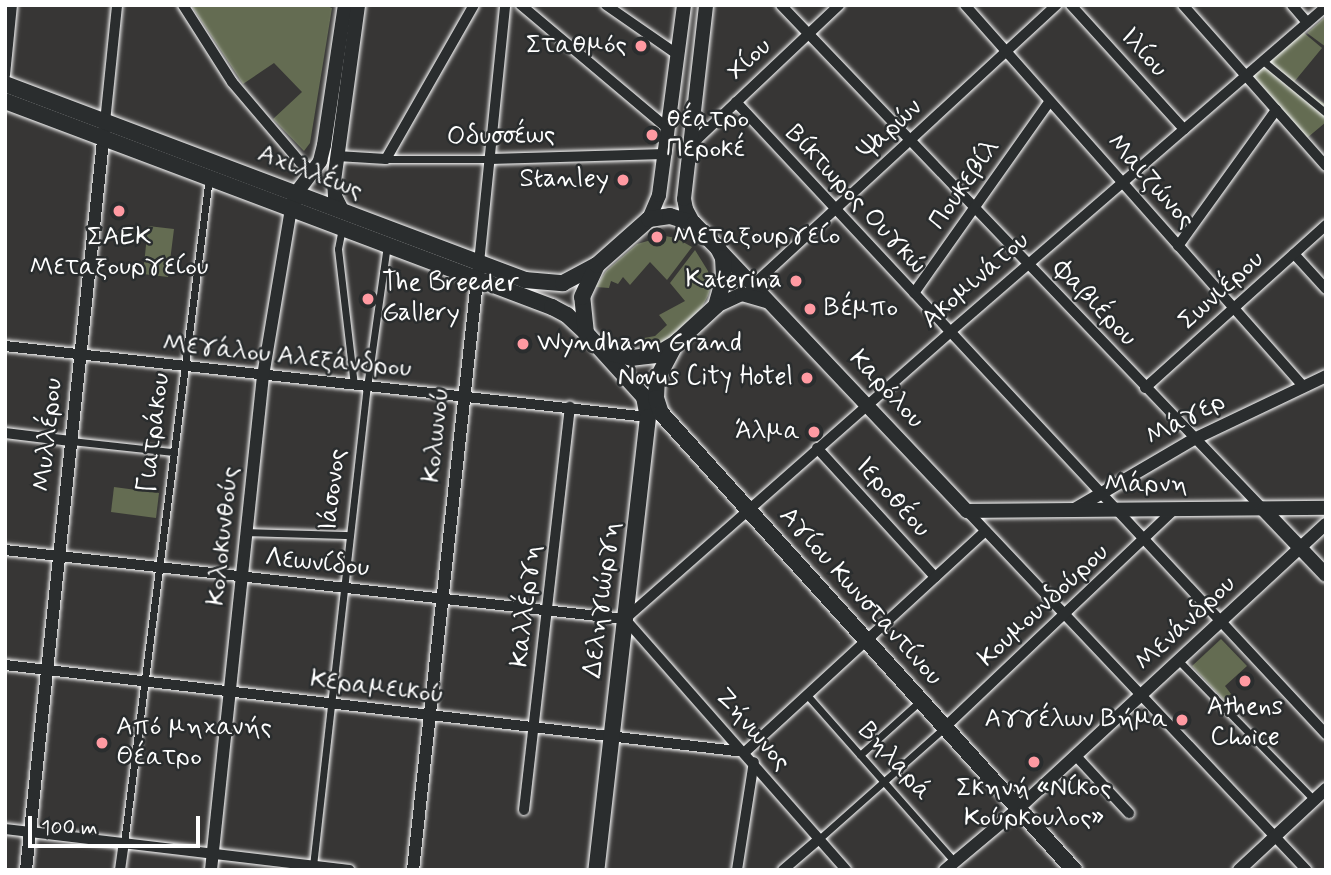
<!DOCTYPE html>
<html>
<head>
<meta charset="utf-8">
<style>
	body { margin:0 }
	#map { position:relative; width:1331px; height:875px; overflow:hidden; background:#373635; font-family:Mynerve,sans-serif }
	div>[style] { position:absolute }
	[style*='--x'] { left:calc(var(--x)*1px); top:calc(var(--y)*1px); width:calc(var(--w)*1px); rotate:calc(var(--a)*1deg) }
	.green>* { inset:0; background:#646c52 }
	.roads { filter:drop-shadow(0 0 2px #fff) drop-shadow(0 0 2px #fff) }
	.pedestrian>* { height:7px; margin:-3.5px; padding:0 3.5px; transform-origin:3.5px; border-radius:3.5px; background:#2a2d2e }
	.minor>* { height:10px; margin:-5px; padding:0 5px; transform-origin:5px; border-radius:5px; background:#2a2d2e }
	.tertiary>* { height:12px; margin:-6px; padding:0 6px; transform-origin:6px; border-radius:6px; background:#2a2d2e }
	.secondary>* { height:14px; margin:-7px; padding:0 7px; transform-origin:7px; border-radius:7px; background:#2a2d2e }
	.primary>* { height:16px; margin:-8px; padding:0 8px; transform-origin:8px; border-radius:8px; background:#2a2d2e }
	.dots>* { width:19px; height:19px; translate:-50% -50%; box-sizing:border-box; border:4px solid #2a2d2e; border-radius:50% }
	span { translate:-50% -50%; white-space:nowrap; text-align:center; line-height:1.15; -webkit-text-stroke:5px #2a2d2e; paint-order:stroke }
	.poi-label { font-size:26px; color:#fff }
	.right { translate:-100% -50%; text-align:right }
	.left { translate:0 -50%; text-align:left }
	.street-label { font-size:26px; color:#fff }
	.frame { position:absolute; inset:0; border:7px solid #fff; pointer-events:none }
	.scale { position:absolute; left:28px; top:816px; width:172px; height:32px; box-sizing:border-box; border:4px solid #fff; border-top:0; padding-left:9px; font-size:21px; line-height:24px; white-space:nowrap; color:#fff; -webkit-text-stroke:5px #2a2d2e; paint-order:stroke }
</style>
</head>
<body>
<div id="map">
	<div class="green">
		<div style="clip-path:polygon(191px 5px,325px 5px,332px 8px,310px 143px,304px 151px,273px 119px,302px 92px,274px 63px,243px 84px)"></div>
		<div style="clip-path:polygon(1325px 17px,1326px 18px,1326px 47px,1307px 33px)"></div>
		<div style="clip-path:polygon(1303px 32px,1322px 48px,1294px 82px,1326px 105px,1326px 122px,1307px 138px,1253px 76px)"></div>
		<div style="clip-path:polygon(148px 226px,174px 229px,168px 277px,143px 274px)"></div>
		<div style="clip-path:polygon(665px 236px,676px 238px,692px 247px,667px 280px,650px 262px,630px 285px,623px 277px,618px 284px,611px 281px,609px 288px,596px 287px,606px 271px,637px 244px)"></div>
		<div style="clip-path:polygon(695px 250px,708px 271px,711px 286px,708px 296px,702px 307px,665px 342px,646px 348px,644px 338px,655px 336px,667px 325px,659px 315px,685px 301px,670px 283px)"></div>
		<div style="clip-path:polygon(114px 487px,159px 493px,156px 518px,111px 512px)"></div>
		<div style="clip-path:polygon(1221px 639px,1247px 666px,1225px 686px,1231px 694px,1224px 700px,1192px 666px)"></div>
	</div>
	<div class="roads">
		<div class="pedestrian">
			<div style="--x:1263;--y:61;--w:82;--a:39.5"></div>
			<div style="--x:386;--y:159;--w:104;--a:0"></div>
			<div style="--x:342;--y:228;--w:21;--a:101"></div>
			<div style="--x:338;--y:249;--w:137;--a:83.3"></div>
			<div style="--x:71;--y:441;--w:103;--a:6.2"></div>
			<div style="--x:247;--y:532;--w:102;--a:1.7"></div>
			<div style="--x:1179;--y:661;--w:194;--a:45.8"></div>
			<div style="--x:807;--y:695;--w:217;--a:48.5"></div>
			<div style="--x:860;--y:755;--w:81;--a:-42"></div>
			<div style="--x:819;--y:839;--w:167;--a:-41.6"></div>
			<div style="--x:124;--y:843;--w:670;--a:-82.72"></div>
			<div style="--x:313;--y:866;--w:482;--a:-83.6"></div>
			<div style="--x:367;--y:387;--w:143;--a:-82"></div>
		</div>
		<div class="minor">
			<div style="--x:183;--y:5;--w:91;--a:57.5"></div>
			<div style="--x:232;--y:82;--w:105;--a:49.6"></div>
			<div style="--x:300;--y:162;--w:16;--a:38"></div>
			<div style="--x:521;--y:5;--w:192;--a:40.1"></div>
			<div style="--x:606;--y:5;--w:88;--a:34.8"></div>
			<div style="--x:781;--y:5;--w:697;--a:46.28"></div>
			<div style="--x:965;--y:5;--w:509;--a:48.42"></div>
			<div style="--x:1071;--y:5;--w:168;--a:47.7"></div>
			<div style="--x:1183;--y:5;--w:215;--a:48.4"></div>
			<div style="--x:1292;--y:5;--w:23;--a:49"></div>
			<div style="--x:5;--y:75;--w:70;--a:-84.3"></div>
			<div style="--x:736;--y:102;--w:865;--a:46.97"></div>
			<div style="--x:105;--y:122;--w:118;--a:-84.1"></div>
			<div style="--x:691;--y:145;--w:204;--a:-43.4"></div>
			<div style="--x:337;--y:156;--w:49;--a:3.5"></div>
			<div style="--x:386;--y:159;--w:177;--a:-60.3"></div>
			<div style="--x:490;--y:159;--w:175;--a:-1.6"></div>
			<div style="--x:1178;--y:246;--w:168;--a:-54.2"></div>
			<div style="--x:1294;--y:254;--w:47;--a:47.6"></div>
			<div style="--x:479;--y:263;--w:259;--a:-84.2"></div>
			<div style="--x:753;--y:285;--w:413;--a:-42.7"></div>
			<div style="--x:914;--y:293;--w:235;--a:-54.7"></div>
			<div style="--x:5;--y:346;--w:647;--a:6.3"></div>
			<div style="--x:1145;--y:388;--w:244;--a:-42"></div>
			<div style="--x:5;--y:433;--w:66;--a:6.9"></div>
			<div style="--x:817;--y:448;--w:175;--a:47.5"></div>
			<div style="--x:967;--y:511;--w:494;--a:46.6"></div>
			<div style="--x:5;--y:550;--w:624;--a:6.35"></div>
			<div style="--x:625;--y:619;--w:434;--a:-41.4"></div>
			<div style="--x:950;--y:332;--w:498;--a:-40.9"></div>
			<div style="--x:625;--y:619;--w:334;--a:48.6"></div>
			<div style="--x:5;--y:665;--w:745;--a:6.71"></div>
			<div style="--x:945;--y:727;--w:317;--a:-43.5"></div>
			<div style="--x:745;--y:752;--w:326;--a:-42.6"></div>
			<div style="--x:1076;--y:756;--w:78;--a:47.1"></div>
			<div style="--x:524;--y:810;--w:406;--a:-83.5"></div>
			<div style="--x:5;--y:829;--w:347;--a:6.8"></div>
			<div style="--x:120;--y:870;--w:27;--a:-82"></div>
			<div style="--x:737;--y:870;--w:109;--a:-81.1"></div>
			<div style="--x:783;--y:870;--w:48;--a:-40.7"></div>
		</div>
		<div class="tertiary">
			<div style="--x:1073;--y:510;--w:140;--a:-30.4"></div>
			<div style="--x:1194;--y:439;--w:146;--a:-25.5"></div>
			<div style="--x:26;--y:870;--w:742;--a:-83.97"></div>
			<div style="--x:211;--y:870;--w:497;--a:-84"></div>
			<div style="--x:263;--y:376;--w:169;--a:-80.5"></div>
			<div style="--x:413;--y:870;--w:602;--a:-83.8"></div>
			<div style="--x:945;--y:870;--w:97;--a:-40"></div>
			<div style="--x:1019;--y:808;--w:418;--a:-42.8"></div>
			<div style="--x:1239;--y:870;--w:119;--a:-43"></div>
		</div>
		<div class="secondary">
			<div style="--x:293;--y:204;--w:17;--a:-66"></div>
			<div style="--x:300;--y:188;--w:34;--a:-53"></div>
			<div style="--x:320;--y:161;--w:16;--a:-76"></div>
			<div style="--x:324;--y:145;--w:142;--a:-81.5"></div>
			<div style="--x:343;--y:212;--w:18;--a:-117"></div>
			<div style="--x:335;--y:196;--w:15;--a:-94"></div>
			<div style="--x:334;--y:181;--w:178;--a:-82.2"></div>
			<div style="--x:649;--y:219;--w:26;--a:-67"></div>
			<div style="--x:659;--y:195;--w:192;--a:-82.5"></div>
			<div style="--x:694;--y:224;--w:17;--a:-118"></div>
			<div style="--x:686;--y:209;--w:10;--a:-101"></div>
			<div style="--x:684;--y:199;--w:195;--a:-83.5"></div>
			<div style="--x:719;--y:249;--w:361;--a:46.6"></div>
			<div style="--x:967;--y:511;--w:359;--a:-0.5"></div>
			<div style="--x:716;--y:306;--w:29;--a:-25"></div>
			<div style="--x:742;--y:294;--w:26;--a:16"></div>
			<div style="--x:1263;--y:509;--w:91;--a:46.3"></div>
		</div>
		<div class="primary">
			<div style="--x:5;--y:84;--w:556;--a:20.65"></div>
			<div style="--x:525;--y:280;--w:38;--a:5"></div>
			<div style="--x:563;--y:283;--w:38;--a:-28"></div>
			<div style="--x:5;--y:101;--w:585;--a:20.64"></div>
			<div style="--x:552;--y:307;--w:17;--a:28"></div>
			<div style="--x:567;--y:315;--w:26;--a:43"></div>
			<div style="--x:586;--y:333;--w:86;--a:47.8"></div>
			<div style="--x:644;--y:397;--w:20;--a:79"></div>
			<div style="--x:648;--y:417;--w:456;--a:96.5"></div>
			<div style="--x:586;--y:333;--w:36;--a:-96"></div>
			<div style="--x:582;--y:297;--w:35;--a:-65"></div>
			<div style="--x:597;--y:265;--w:69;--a:-41.5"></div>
			<div style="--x:649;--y:219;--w:21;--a:-8"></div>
			<div style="--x:670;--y:216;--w:25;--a:18"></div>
			<div style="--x:694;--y:224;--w:34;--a:45"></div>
			<div style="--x:718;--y:248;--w:11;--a:63"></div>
			<div style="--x:723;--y:258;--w:20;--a:87"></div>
			<div style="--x:724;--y:278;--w:29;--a:106"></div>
			<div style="--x:716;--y:306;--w:54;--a:137.2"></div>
			<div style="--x:676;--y:343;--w:23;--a:149"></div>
			<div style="--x:656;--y:355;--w:24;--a:173"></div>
			<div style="--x:632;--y:358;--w:26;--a:-167"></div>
			<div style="--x:676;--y:343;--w:41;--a:117.8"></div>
			<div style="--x:657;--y:379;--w:19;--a:93"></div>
			<div style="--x:656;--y:398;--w:16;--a:72"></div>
			<div style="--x:661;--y:413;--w:616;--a:47.9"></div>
		</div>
	</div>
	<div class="dots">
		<div style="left:641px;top:46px;background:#ff9aa2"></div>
		<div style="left:652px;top:135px;background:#ff9aa2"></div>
		<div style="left:623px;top:180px;background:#ff9aa2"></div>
		<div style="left:119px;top:211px;background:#ff9aa2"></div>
		<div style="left:657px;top:237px;background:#ff9aa2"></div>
		<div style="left:796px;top:281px;background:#ff9aa2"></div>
		<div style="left:368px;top:299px;background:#ff9aa2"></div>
		<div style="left:810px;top:309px;background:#ff9aa2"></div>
		<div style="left:523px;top:344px;background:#ff9aa2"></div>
		<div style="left:807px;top:378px;background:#ff9aa2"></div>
		<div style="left:814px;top:432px;background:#ff9aa2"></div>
		<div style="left:1245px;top:681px;background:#ff9aa2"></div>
		<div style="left:1182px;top:720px;background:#ff9aa2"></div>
		<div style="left:102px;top:743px;background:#ff9aa2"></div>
		<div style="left:1034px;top:762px;background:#ff9aa2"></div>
	</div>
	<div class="poi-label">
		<span class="right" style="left:627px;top:46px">Σταθμός</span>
		<span class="left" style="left:666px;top:135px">θέατρο<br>Περοκέ</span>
		<span class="right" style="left:609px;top:180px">Stanley</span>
		<span class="left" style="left:673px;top:237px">Μεταξουργείο</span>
		<span style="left:119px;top:253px">ΣΑΕΚ<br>Μεταξουργείου</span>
		<span class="right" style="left:782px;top:281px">Katerina</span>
		<span class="left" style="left:382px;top:299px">The Breeder<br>Gallery</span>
		<span class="left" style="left:824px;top:309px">Βέμπο</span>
		<span class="left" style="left:537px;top:344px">Wyndham Grand</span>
		<span class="right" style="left:793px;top:378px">Novus City Hotel</span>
		<span class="right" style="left:800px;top:432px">Άλμα</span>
		<span style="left:1245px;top:723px">Athens<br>Choice</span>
		<span class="right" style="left:1168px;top:720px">Αγγέλων Βήμα</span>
		<span class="left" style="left:116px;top:743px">Από μηχανής<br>Θέατρο</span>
		<span style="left:1034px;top:804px">Σκηνή «Νίκος<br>Κούρκουλος»</span>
	</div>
	<div class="street-label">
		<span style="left:1143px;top:53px;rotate:48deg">Ιλίου</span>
		<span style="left:750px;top:60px;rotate:-43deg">Χίου</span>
		<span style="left:891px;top:130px;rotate:-43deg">Ψαρών</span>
		<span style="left:501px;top:137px;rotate:-1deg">Οδυσσέως</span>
		<span style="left:310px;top:173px;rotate:21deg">Αχιλλέως</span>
		<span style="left:1150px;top:182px;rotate:48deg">Μαιζώνος</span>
		<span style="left:965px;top:185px;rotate:-55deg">Πουκεβίλ</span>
		<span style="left:855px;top:200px;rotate:47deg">Βίκτωρος Ουγκώ</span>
		<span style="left:976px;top:281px;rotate:-41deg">Ακομινάτου</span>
		<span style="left:1222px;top:291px;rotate:-42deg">Σωνιέρου</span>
		<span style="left:1094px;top:304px;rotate:46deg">Φαβιέρου</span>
		<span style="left:287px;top:357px;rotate:6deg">Μεγάλου Αλεξάνδρου</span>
		<span style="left:886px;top:390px;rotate:47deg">Καρόλου</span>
		<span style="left:1186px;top:420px;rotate:-28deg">Μάγερ</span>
		<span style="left:155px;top:433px;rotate:-83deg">Γιατράκου</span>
		<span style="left:49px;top:435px;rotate:-84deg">Μυλλέρου</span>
		<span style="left:437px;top:435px;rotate:-84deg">Κολωνού</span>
		<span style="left:1146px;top:485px">Μάρνη</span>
		<span style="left:334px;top:490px;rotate:-83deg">Ιάσονος</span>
		<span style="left:892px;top:498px;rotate:48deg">Ιεροθέου</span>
		<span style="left:224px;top:536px;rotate:-84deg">Κολοκυνθούς</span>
		<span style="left:317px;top:564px;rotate:6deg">Λεωνίδου</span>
		<span style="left:860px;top:597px;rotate:48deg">Αγίου Κωνσταντίνου</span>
		<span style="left:603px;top:600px;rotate:-83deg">Δεληγιώργη</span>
		<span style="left:527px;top:606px;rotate:-84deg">Καλλέργη</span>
		<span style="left:1044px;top:606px;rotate:-43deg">Κουμουνδούρου</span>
		<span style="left:1186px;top:624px;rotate:-43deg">Μενάνδρου</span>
		<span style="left:377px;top:688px;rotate:7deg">Κεραμεικού</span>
		<span style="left:752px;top:730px;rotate:49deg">Ζήνωνος</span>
		<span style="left:894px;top:762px;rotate:48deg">Βηλαρά</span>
	</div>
	<div class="frame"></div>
	<div class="scale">100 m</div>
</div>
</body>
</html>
